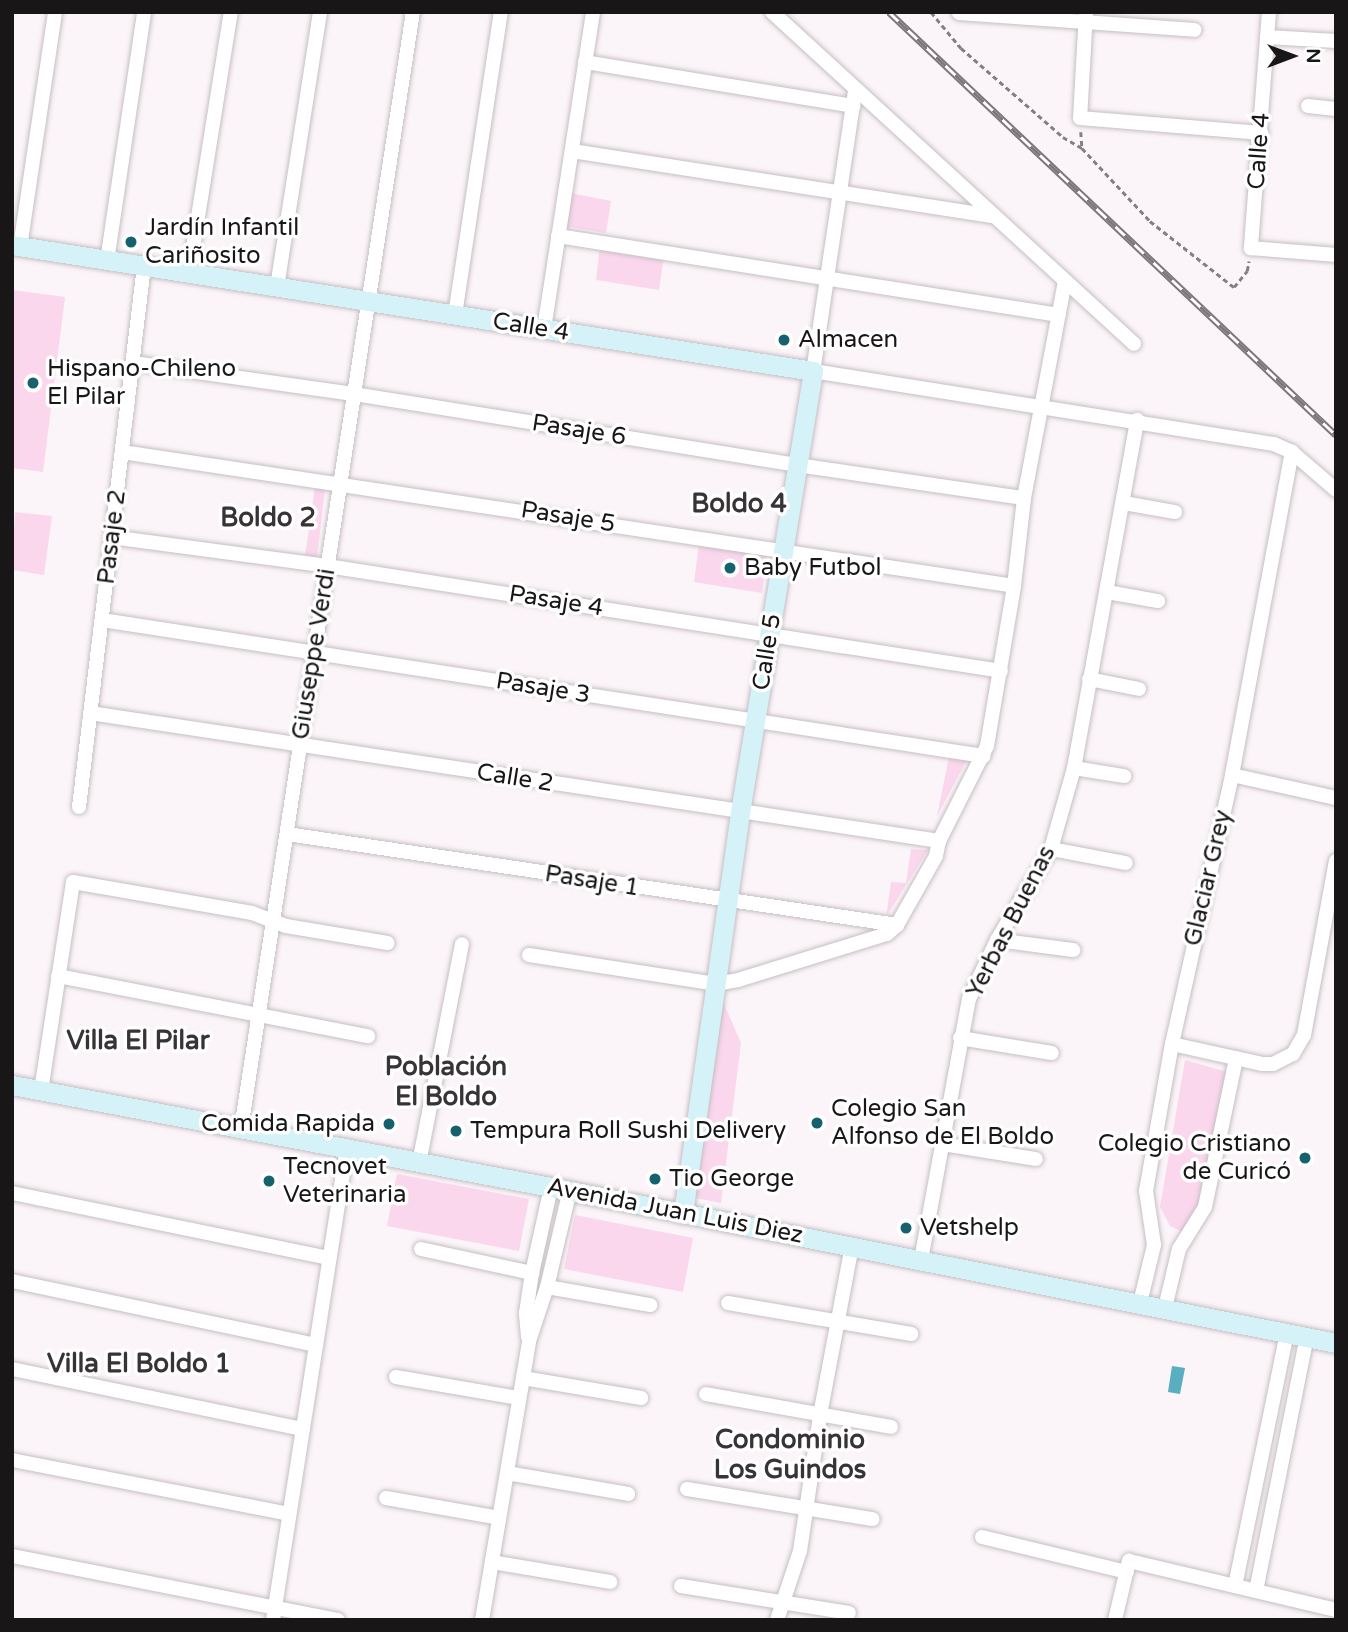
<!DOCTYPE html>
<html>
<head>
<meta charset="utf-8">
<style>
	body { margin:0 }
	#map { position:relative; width:1348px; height:1632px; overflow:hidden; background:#fbf4f8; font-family:"Varela Round",sans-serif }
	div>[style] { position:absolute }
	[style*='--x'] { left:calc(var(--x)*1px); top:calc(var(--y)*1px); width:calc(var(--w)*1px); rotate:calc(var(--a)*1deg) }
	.green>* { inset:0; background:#fbd7ee }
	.water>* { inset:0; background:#59aebf }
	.path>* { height:2.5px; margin-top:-1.25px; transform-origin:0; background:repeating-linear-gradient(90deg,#848082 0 5px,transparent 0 8.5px) }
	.roads { filter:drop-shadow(0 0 2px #c5bfc2) drop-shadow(0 0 2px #c5bfc2) }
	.street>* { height:14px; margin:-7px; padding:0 7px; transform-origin:7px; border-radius:7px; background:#fff }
	.secondary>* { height:19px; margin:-9.5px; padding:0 9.5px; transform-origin:9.5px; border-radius:9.5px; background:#d5f2f8 }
	.rail>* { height:7px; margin-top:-3.5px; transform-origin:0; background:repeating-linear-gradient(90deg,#fff 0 13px,#7c787a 0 26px); box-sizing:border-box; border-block:2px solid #7c787a }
	.dots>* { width:19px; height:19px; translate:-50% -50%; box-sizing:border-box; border:4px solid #fff; border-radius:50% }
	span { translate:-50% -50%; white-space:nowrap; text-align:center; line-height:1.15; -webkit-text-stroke:7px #fff; paint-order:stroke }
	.street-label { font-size:24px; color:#181617 }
	.poi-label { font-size:24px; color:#181617 }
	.left { translate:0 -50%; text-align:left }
	.right { translate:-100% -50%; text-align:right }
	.neighbourhood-label { font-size:26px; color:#383336; font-weight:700 }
	.frame { position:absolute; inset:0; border:14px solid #181617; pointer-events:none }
	.north { position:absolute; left:1257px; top:21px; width:70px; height:70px; -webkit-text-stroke:5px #fff; paint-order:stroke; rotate:90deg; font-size:19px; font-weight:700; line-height:28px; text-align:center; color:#181617 }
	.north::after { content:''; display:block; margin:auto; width:24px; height:32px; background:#181617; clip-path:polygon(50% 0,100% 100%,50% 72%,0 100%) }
</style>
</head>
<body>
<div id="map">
	<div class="green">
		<div style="clip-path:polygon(570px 193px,611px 201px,606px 233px,564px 226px)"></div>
		<div style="clip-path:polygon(600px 246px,664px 256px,659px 290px,596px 280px)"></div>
		<div style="clip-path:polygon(12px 290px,65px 297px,43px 472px,12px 468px)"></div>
		<div style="clip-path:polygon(315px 487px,325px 489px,317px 557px,305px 556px)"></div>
		<div style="clip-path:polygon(15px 512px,52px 516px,44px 575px,12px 570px)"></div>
		<div style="clip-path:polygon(699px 544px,767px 555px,762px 593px,694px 582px)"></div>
		<div style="clip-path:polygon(949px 757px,967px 760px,937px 816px)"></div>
		<div style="clip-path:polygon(911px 849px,928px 850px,886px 917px,891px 882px,906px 883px)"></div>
		<div style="clip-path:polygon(721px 997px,741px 1043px,721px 1203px,685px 1196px)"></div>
		<div style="clip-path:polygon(1185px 1060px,1231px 1073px,1204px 1223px,1183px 1232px,1170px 1226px,1160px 1207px)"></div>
		<div style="clip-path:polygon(397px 1174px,529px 1199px,519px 1251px,387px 1226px)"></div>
		<div style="clip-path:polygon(575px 1215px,693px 1238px,683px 1292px,564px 1269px)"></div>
	</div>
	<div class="water">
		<div style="clip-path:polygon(1172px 1366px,1185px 1368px,1180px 1394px,1168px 1392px)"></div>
	</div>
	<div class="path">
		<div style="--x:931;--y:12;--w:47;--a:50.2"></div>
		<div style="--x:961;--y:48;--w:135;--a:41.1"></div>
		<div style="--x:1063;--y:137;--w:22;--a:30"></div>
		<div style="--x:1082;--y:148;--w:100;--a:47"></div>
		<div style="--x:1150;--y:221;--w:107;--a:38.2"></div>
		<div style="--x:1234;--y:287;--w:21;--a:-51"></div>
		<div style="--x:1247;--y:271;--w:10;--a:-79"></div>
		<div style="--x:1081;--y:132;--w:15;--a:86"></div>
	</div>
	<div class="roads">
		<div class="street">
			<div style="--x:772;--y:12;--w:491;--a:42.5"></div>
			<div style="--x:1086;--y:12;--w:106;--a:93.2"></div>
			<div style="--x:1080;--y:118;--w:182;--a:4.7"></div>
			<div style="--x:1269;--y:12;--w:237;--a:94.4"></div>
			<div style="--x:1251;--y:248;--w:85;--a:4.7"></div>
			<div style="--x:959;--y:13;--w:236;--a:4.1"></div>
			<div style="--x:1267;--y:37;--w:69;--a:3.3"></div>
			<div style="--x:585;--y:62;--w:272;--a:9.3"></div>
			<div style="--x:855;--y:91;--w:283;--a:98.5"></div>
			<div style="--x:813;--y:371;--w:467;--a:9"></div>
			<div style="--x:1274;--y:444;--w:20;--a:24"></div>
			<div style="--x:1292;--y:452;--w:58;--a:40.8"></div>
			<div style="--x:1308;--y:106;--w:28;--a:6"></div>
			<div style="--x:572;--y:151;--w:425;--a:8.8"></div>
			<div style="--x:558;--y:236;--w:507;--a:8.96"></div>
			<div style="--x:20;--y:247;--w:238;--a:-81.5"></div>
			<div style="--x:107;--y:261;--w:252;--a:-81.5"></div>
			<div style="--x:189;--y:273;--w:264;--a:-80.9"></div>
			<div style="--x:277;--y:287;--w:278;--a:-81.1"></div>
			<div style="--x:455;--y:315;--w:306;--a:-81.4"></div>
			<div style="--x:544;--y:329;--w:321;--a:-81.2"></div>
			<div style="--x:133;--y:363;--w:223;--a:8"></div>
			<div style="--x:354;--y:394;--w:449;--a:9.1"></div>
			<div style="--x:797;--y:465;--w:229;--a:8.3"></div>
			<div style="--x:122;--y:452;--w:902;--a:8.54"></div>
			<div style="--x:1124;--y:503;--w:52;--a:10"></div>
			<div style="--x:111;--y:537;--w:218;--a:7.6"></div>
			<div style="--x:327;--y:566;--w:682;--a:8.85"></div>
			<div style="--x:1107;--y:592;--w:52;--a:10"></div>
			<div style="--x:102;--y:620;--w:892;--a:8.77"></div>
			<div style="--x:1089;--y:679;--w:51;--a:11.3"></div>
			<div style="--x:90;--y:713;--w:859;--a:8.57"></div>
			<div style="--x:1074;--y:768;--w:51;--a:9.1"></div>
			<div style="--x:1232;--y:775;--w:107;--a:12.5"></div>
			<div style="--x:79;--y:807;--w:545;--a:-83.15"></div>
			<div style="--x:287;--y:834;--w:617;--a:8.48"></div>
			<div style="--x:1051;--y:849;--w:76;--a:10.6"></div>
			<div style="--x:997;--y:940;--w:77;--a:7.5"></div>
			<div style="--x:529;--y:955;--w:189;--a:8.8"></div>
			<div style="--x:716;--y:984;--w:22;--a:-10"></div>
			<div style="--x:738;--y:980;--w:156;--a:-17.2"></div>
			<div style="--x:887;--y:934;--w:13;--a:-42"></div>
			<div style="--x:897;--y:925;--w:79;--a:-60.5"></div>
			<div style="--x:936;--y:856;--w:15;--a:-79"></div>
			<div style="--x:939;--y:841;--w:106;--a:-63.2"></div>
			<div style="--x:987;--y:746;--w:162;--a:-80.4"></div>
			<div style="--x:1014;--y:586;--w:89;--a:-83.5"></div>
			<div style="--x:1024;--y:498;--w:220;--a:-79.3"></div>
			<div style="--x:58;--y:976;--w:316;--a:11"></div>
			<div style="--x:960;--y:1038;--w:93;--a:9.3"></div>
			<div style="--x:1172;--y:1044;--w:92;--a:12.5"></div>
			<div style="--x:1262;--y:1064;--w:11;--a:0"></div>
			<div style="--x:1273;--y:1064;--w:22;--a:-27"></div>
			<div style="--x:1293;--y:1054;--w:22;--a:-60"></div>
			<div style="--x:1304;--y:1035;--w:177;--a:-79.6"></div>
			<div style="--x:41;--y:1091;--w:211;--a:-81.3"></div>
			<div style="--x:73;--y:882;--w:182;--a:9.8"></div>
			<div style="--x:252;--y:913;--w:36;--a:21"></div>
			<div style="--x:286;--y:926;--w:103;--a:9.5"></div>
			<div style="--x:241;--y:1129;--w:1130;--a:-81.25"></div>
			<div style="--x:942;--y:1144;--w:95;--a:9.1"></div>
			<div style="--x:419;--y:1163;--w:223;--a:-78.9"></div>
			<div style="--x:12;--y:1193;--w:324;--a:11.6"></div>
			<div style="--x:421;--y:1249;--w:114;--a:12.2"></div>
			<div style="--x:921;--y:1260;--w:265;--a:-79.6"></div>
			<div style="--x:969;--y:999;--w:65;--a:-64.6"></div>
			<div style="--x:997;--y:940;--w:106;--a:-59.3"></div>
			<div style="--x:1051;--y:849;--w:84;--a:-74.1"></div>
			<div style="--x:1074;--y:768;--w:354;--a:-79.7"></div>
			<div style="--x:12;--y:1281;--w:311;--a:11.9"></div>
			<div style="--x:547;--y:1287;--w:105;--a:9.9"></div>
			<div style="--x:728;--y:1303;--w:186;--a:9.6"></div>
			<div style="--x:1140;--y:1303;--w:60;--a:-76.4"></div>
			<div style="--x:1154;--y:1245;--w:55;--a:-98.4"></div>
			<div style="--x:1146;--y:1191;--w:149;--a:-80"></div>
			<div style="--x:1172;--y:1044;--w:276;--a:-77.4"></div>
			<div style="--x:1232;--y:775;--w:329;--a:-79.5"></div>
			<div style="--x:1165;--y:1308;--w:61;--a:-76.7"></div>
			<div style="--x:1179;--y:1249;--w:49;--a:-58.2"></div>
			<div style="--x:1205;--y:1207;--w:152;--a:-78.2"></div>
			<div style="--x:528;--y:1337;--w:24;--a:-95"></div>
			<div style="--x:526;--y:1313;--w:40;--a:-81.5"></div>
			<div style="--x:532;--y:1273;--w:88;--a:-77.5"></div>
			<div style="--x:12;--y:1369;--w:297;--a:11.7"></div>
			<div style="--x:396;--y:1377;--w:125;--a:9.7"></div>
			<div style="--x:523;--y:1378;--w:120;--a:9.6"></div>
			<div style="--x:706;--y:1394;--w:188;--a:10.1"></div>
			<div style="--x:12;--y:1460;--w:282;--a:11"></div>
			<div style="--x:507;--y:1473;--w:123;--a:9.8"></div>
			<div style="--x:687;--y:1489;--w:188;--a:9.2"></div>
			<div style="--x:386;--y:1498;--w:115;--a:10"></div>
			<div style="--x:982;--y:1537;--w:149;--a:13.6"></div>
			<div style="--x:12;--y:1556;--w:332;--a:11.1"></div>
			<div style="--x:492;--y:1562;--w:120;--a:9.6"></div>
			<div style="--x:681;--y:1586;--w:170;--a:9.1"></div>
			<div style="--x:1235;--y:1586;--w:259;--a:-78.4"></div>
			<div style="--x:1256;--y:1591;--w:260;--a:-78.7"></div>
			<div style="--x:273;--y:1620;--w:477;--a:-81.1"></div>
			<div style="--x:482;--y:1620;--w:283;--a:-80.4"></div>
			<div style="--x:529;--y:1341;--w:57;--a:-71.6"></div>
			<div style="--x:547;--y:1287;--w:100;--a:-76.7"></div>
			<div style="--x:777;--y:1620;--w:73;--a:-71.6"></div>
			<div style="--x:800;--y:1551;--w:137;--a:-81.6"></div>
			<div style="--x:820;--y:1415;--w:172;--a:-79.3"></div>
			<div style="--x:1115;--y:1620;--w:61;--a:-76.7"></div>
			<div style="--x:1129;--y:1561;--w:213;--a:13.3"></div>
		</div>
		<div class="secondary">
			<div style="--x:12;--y:245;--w:811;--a:8.94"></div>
			<div style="--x:813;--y:371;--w:448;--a:99.4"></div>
			<div style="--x:740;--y:813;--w:405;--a:98.1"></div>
			<div style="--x:12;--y:1085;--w:549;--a:10.72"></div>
			<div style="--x:551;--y:1187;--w:800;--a:11.24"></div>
		</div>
	</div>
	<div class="rail">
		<div style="--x:889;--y:12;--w:615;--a:43.42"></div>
	</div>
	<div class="dots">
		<div style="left:131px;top:242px;background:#16616e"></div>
		<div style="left:784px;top:340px;background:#16616e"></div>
		<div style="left:33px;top:383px;background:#16616e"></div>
		<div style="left:730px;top:568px;background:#16616e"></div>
		<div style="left:817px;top:1123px;background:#16616e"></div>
		<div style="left:389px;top:1124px;background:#16616e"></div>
		<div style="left:456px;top:1131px;background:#16616e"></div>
		<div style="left:1305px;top:1158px;background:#16616e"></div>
		<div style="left:655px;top:1179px;background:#16616e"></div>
		<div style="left:269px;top:1181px;background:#16616e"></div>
		<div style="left:906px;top:1228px;background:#16616e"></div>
	</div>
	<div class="street-label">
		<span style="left:1259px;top:151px;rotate:-86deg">Calle 4</span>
		<span style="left:531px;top:327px;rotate:9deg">Calle 4</span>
		<span style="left:579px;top:430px;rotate:9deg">Pasaje 6</span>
		<span style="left:568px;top:517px;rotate:9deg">Pasaje 5</span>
		<span style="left:112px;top:537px;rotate:-83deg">Pasaje 2</span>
		<span style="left:556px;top:601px;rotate:9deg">Pasaje 4</span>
		<span style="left:767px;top:652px;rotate:-81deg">Calle 5</span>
		<span style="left:314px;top:654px;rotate:-81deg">Giuseppe Verdi</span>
		<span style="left:543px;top:688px;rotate:9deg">Pasaje 3</span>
		<span style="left:515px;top:778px;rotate:9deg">Calle 2</span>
		<span style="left:1208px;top:878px;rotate:-77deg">Glaciar Grey</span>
		<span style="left:592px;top:881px;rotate:9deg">Pasaje 1</span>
		<span style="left:1011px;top:922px;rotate:-63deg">Yerbas Buenas</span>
		<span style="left:675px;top:1211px;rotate:11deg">Avenida Juan Luis Diez</span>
	</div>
	<div class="poi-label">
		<span class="left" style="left:145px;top:242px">Jardín Infantil<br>Cariñosito</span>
		<span class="left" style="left:798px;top:340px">Almacen</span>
		<span class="left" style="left:47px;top:383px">Hispano-Chileno<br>El Pilar</span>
		<span class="left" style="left:744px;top:568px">Baby Futbol</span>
		<span class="left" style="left:831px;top:1123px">Colegio San<br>Alfonso de El Boldo</span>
		<span class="right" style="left:375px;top:1124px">Comida Rapida</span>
		<span class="left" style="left:470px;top:1131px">Tempura Roll Sushi Delivery</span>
		<span class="right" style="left:1291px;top:1158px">Colegio Cristiano<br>de Curicó</span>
		<span class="left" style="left:283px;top:1181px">Tecnovet<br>Veterinaria</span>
		<span class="left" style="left:669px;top:1179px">Tio George</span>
		<span class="left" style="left:920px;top:1228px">Vetshelp</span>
	</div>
	<div class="neighbourhood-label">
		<span style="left:739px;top:504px">Boldo 4</span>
		<span style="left:268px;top:518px">Boldo 2</span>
		<span style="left:138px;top:1041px">Villa El Pilar</span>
		<span style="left:446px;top:1082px">Población<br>El Boldo</span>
		<span style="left:139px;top:1364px">Villa El Boldo 1</span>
		<span style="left:790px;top:1455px">Condominio<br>Los Guindos</span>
	</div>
	<div class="frame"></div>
	<div class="north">N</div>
</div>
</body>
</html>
